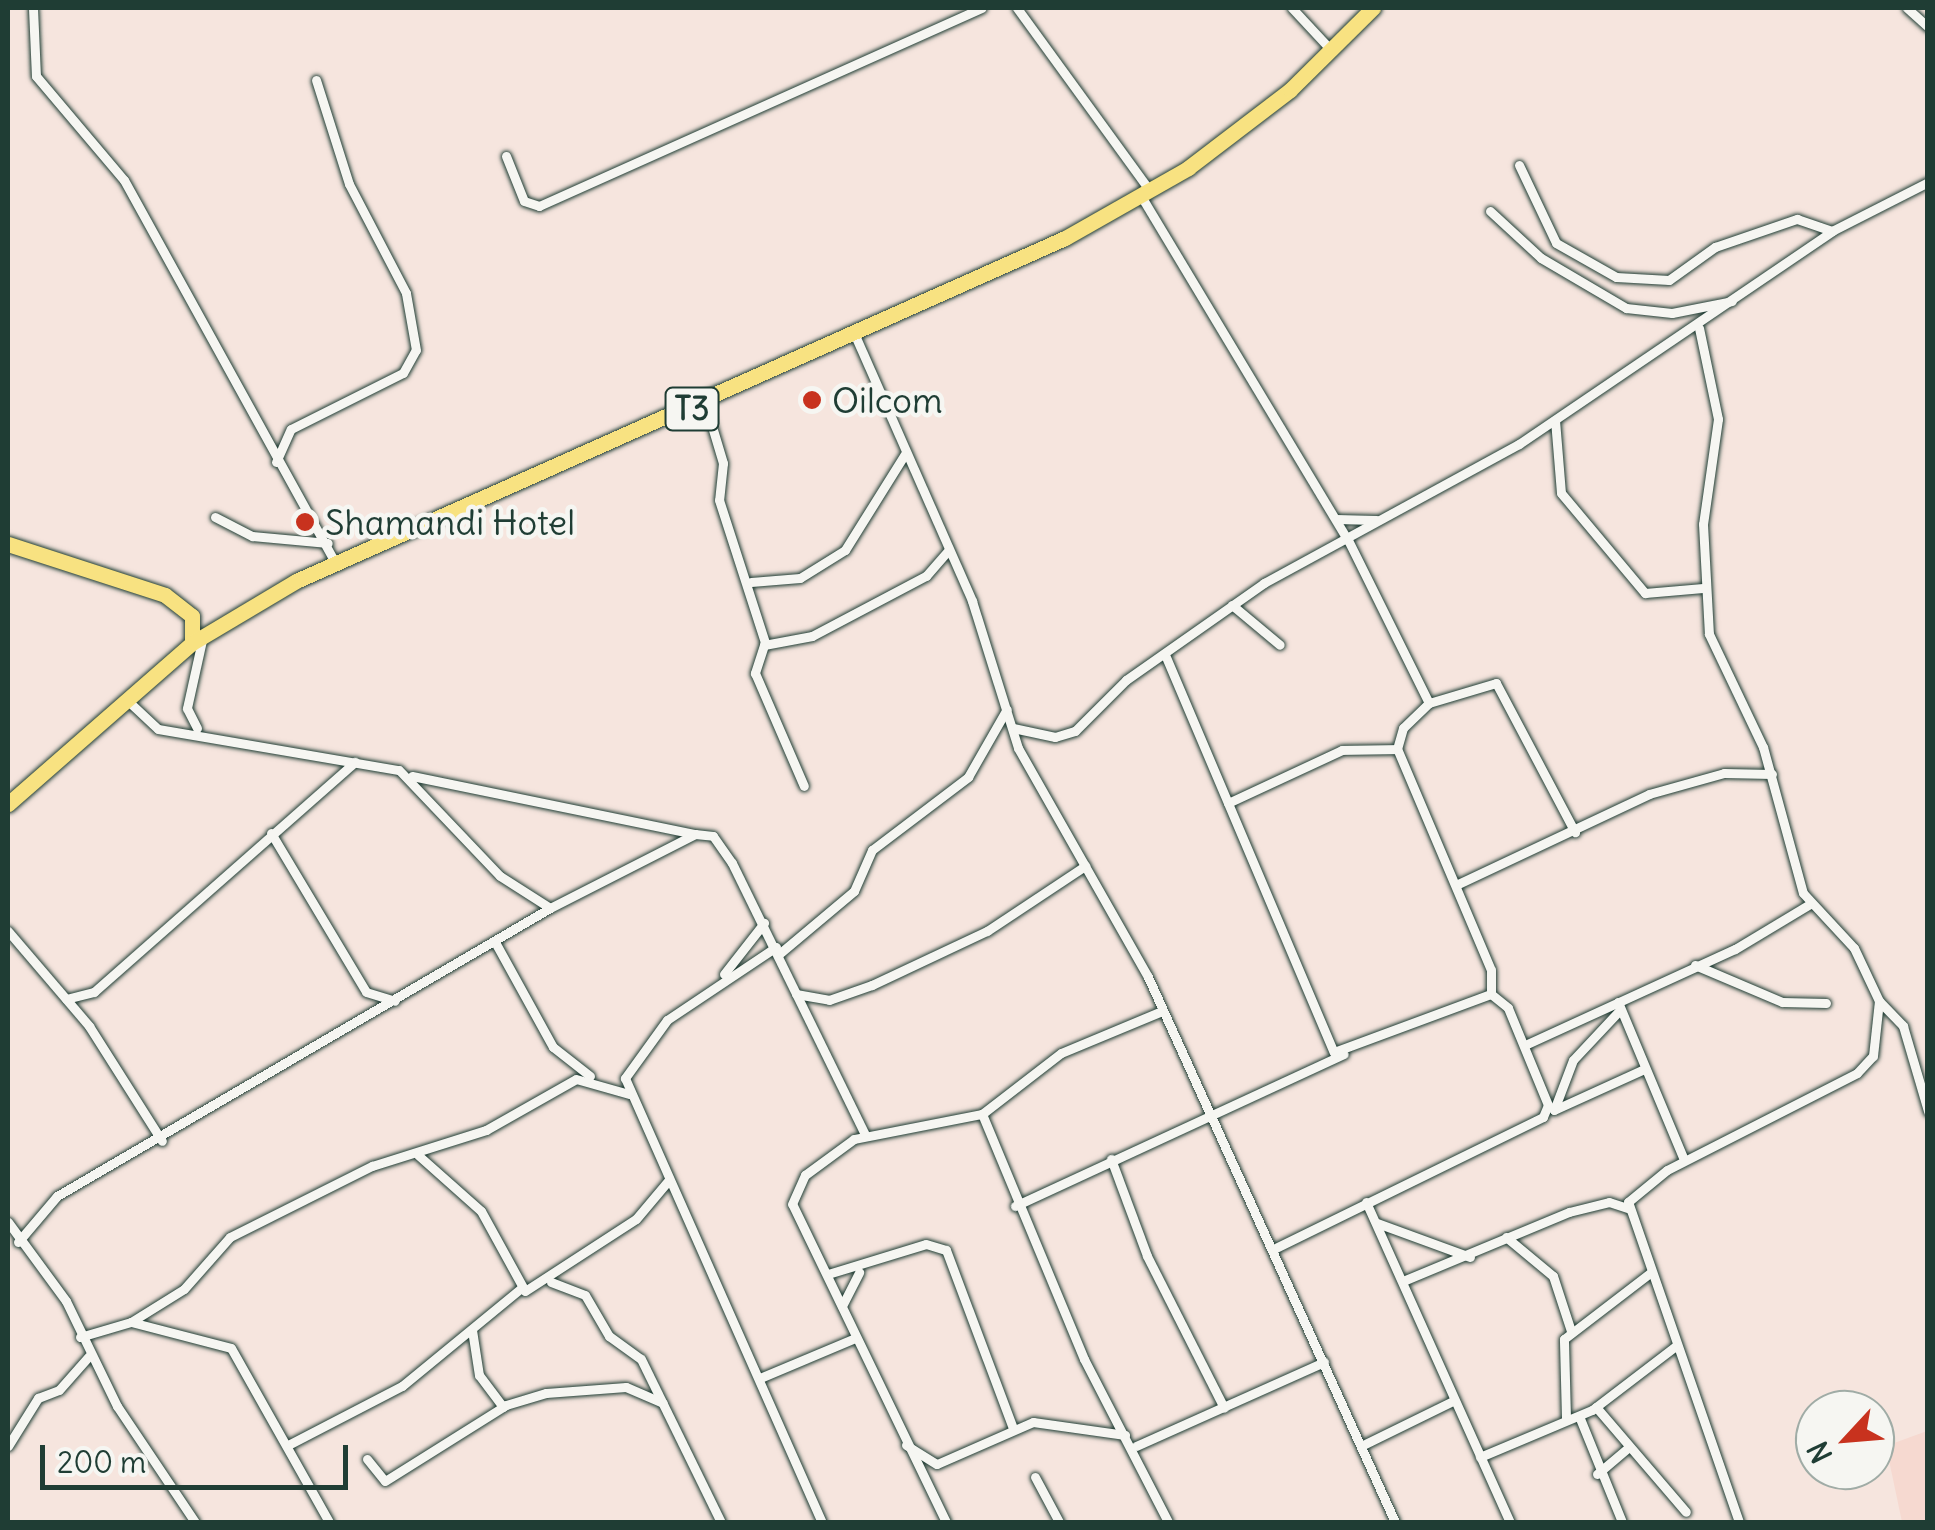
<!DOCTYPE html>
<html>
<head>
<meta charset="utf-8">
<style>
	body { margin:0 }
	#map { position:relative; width:1935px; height:1530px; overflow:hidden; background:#f6e5de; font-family:Delius,sans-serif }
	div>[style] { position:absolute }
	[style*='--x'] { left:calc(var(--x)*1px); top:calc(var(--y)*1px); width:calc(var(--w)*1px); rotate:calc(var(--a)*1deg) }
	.built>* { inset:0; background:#f6d9d0 }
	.roads { filter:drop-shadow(0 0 2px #1f3d34) drop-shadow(0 0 2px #1f3d34) }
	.minor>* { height:9px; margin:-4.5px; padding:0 4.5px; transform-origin:4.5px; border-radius:4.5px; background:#f6f6f2 }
	.primary>* { height:15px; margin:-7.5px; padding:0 7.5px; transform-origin:7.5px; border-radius:7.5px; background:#f8e281 }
	.trunk>* { height:15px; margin:-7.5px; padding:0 7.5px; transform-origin:7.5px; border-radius:7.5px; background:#f8e281 }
	.dots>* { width:28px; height:28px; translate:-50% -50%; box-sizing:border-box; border:5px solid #f6f6f2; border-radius:50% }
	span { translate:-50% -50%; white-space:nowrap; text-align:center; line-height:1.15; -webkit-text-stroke:9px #f6f6f2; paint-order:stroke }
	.shield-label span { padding:2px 8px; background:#f6f6f2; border:2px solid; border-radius:8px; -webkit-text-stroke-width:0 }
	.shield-label { font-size:32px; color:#1f3d34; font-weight:700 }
	.poi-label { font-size:35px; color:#1f3d34 }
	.left { translate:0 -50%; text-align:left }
	.frame { position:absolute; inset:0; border:10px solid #1f3d34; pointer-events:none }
	.north { position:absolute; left:1795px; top:1390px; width:100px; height:100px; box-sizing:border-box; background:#f6f6f2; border:2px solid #a0aca6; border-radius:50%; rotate:244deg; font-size:28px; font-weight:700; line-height:40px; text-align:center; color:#1f3d34 }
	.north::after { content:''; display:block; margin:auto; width:35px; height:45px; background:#c8321e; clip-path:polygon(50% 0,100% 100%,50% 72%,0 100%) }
	.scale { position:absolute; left:40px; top:1445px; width:308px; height:45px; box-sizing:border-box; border:5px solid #1f3d34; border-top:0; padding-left:12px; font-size:30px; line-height:35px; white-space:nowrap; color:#1f3d34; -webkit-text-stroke:8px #f6f6f2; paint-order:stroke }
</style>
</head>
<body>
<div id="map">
	<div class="built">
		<div style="clip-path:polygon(1927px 1431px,1927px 1522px,1902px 1522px,1886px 1446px)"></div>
	</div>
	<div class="roads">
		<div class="minor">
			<div style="--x:33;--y:8;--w:68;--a:87.5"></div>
			<div style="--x:36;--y:76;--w:136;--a:49.8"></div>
			<div style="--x:124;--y:180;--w:437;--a:61.1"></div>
			<div style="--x:1017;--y:8;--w:226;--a:54"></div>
			<div style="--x:1292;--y:8;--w:57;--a:47.1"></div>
			<div style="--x:1907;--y:8;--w:28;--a:42"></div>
			<div style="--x:506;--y:156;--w:48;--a:68.2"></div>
			<div style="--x:524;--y:201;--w:16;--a:18"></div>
			<div style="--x:539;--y:206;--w:485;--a:-24.1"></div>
			<div style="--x:1519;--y:165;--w:86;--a:64.6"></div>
			<div style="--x:1556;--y:243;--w:69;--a:29.5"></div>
			<div style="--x:1616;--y:277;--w:53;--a:3.2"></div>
			<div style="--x:1669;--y:280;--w:57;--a:-35.7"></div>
			<div style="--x:1715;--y:247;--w:87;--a:-18.9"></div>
			<div style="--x:1797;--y:219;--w:37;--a:19"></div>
			<div style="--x:1141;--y:196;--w:401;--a:59"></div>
			<div style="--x:1348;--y:540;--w:182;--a:63.6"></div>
			<div style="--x:1490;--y:211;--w:69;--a:42.7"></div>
			<div style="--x:1541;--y:258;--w:99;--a:30.5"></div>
			<div style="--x:1626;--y:308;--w:46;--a:6.2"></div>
			<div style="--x:1672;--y:313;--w:61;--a:-11.3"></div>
			<div style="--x:1699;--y:328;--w:93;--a:78.2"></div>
			<div style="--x:1718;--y:419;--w:106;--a:98.1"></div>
			<div style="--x:1703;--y:524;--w:110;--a:86.9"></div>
			<div style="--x:1709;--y:634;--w:125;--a:64.5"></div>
			<div style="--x:1763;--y:747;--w:151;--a:74.7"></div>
			<div style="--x:1803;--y:893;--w:75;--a:47.2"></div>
			<div style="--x:1854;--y:948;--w:59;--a:64.7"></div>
			<div style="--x:1879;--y:1001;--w:35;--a:46"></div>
			<div style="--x:1903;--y:1026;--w:89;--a:73.6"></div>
			<div style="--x:854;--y:333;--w:293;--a:66.2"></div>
			<div style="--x:972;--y:601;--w:154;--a:72.6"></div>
			<div style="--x:1018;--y:748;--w:263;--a:60.4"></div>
			<div style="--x:1148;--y:977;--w:598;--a:65.62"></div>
			<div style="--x:705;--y:403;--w:63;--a:73.3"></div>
			<div style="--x:723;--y:463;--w:37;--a:96"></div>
			<div style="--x:719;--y:500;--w:149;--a:72.1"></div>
			<div style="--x:765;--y:642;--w:33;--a:108"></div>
			<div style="--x:755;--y:673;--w:123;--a:66.6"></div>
			<div style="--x:1555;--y:420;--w:73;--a:85.3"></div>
			<div style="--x:1561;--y:493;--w:131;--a:50"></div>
			<div style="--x:1645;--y:593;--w:58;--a:-4.9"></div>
			<div style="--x:276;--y:462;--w:36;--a:-66"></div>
			<div style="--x:291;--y:429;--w:125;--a:-26.6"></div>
			<div style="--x:403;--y:373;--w:26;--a:-61"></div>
			<div style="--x:416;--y:350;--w:58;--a:-100"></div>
			<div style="--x:406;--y:293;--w:123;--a:-117.6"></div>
			<div style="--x:349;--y:184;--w:109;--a:-107.6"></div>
			<div style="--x:215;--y:517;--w:42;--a:27.2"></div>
			<div style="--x:252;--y:536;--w:76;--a:5.3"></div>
			<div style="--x:1336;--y:519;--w:40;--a:1.4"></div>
			<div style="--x:751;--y:582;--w:49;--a:-4.7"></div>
			<div style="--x:800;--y:578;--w:53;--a:-31.9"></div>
			<div style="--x:845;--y:550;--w:113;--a:-58"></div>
			<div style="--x:1232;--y:605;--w:62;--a:39.8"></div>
			<div style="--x:764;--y:645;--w:49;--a:-10.6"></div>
			<div style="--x:812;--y:636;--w:129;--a:-27.8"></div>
			<div style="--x:926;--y:576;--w:33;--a:-49"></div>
			<div style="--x:1166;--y:657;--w:429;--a:67"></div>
			<div style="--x:1334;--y:1052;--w:167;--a:-20.3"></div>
			<div style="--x:1491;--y:994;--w:22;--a:39"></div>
			<div style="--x:1508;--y:1008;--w:105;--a:67.6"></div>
			<div style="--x:1548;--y:1105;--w:13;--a:113"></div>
			<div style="--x:1543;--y:1117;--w:302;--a:153.9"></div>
			<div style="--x:127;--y:700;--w:42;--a:43.1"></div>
			<div style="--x:158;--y:729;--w:244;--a:9.7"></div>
			<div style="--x:399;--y:770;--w:146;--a:46.4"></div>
			<div style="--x:500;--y:876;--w:59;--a:32.6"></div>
			<div style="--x:197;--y:728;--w:22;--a:-117"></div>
			<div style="--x:187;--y:708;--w:74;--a:-77.5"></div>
			<div style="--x:1013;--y:728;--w:43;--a:12.1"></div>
			<div style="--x:1055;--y:737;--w:21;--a:-17"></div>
			<div style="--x:1075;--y:731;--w:72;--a:-45"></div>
			<div style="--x:1126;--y:680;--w:169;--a:-35.1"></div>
			<div style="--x:1264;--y:583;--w:290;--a:-28.6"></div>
			<div style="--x:1519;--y:444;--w:379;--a:-34.2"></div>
			<div style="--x:1832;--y:231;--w:108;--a:-27"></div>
			<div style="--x:412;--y:776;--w:289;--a:11.6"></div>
			<div style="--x:1228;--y:803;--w:126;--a:-24.9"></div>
			<div style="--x:1342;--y:750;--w:55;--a:-1"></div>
			<div style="--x:271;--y:833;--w:185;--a:59.1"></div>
			<div style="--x:366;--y:992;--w:30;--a:17"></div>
			<div style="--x:1456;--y:885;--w:213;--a:-25.2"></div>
			<div style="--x:1649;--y:794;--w:78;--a:-15.6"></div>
			<div style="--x:1724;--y:773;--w:48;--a:1.2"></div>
			<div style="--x:8;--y:931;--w:125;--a:49.5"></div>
			<div style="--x:89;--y:1026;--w:136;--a:57.6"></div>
			<div style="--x:495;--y:942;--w:120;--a:61.1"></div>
			<div style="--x:553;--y:1047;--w:47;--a:38.1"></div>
			<div style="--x:776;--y:947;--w:131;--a:146.2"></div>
			<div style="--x:667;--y:1020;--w:72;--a:125.9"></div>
			<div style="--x:625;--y:1078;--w:486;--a:66.1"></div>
			<div style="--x:779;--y:954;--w:98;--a:-40"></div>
			<div style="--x:854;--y:891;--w:45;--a:-66.3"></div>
			<div style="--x:872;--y:850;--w:121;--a:-37.2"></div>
			<div style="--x:968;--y:777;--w:78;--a:-60.2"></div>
			<div style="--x:1695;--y:965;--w:95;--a:23"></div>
			<div style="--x:1782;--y:1002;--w:44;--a:1.3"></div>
			<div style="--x:724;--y:974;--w:65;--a:-51.9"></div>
			<div style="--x:796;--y:994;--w:34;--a:10"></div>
			<div style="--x:829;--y:1000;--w:46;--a:-19.2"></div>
			<div style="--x:872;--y:985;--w:127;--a:-25.2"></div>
			<div style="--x:987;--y:931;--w:118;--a:-33.6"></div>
			<div style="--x:1491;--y:994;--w:24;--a:-90"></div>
			<div style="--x:1491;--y:970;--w:240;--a:-113"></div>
			<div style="--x:1397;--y:749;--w:22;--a:-74"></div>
			<div style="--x:1403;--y:728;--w:36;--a:-44"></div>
			<div style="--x:1429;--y:703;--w:70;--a:-16.6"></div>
			<div style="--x:1496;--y:683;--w:169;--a:62.1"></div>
			<div style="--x:66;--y:999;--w:29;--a:-14"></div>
			<div style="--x:94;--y:992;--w:348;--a:-41.4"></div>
			<div style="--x:1618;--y:1002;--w:171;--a:67.3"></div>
			<div style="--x:1162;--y:1011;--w:109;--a:157.4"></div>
			<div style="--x:1061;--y:1053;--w:100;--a:142.3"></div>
			<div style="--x:982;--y:1114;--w:265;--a:67.4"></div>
			<div style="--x:1084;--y:1359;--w:183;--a:62.7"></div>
			<div style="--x:1525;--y:1045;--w:231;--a:-24.6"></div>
			<div style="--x:1735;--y:949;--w:87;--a:-31"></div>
			<div style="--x:1554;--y:1110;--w:53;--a:-69.2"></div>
			<div style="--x:1573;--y:1060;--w:69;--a:-46.8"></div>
			<div style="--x:1554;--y:1110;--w:97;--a:-24.4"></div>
			<div style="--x:418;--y:1155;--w:84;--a:41.6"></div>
			<div style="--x:481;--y:1211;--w:91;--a:61.2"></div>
			<div style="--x:525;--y:1291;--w:132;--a:-33"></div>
			<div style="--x:636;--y:1219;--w:50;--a:-49.9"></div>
			<div style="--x:1111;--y:1159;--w:103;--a:69.6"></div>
			<div style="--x:1147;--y:1256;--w:170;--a:63.1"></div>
			<div style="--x:1366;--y:1202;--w:351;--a:65.8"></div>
			<div style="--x:1015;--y:1206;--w:362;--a:-24.8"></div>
			<div style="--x:8;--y:1222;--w:98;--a:53.7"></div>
			<div style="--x:66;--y:1301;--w:117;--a:64.1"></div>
			<div style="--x:117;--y:1406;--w:140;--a:56.1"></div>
			<div style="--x:1377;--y:1223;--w:99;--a:20.1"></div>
			<div style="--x:1506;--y:1237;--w:61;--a:39.7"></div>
			<div style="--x:1553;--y:1276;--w:58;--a:71.9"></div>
			<div style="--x:18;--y:1242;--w:60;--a:-49.7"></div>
			<div style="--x:57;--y:1196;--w:571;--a:-30.29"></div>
			<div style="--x:550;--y:908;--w:163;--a:-27"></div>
			<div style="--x:695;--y:834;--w:18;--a:6"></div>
			<div style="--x:713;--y:836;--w:33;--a:55"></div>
			<div style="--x:732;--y:863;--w:303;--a:63.9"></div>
			<div style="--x:828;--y:1274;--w:102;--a:-17"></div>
			<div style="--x:926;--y:1244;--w:21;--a:17"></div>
			<div style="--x:946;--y:1250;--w:190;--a:69.4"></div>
			<div style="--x:1403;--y:1281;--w:180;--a:-22.6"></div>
			<div style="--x:1569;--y:1212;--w:41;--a:-14"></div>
			<div style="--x:1609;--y:1202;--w:20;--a:18"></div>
			<div style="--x:551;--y:1282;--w:36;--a:21"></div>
			<div style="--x:585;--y:1295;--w:48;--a:59.7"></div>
			<div style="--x:609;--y:1336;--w:39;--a:36"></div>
			<div style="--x:641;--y:1359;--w:182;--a:63.9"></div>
			<div style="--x:842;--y:1306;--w:38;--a:-63"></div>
			<div style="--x:131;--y:1322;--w:62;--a:-31.9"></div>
			<div style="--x:184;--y:1289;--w:69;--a:-48.5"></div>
			<div style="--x:230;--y:1237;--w:159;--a:-26.6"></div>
			<div style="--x:372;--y:1166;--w:120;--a:-17.5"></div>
			<div style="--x:486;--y:1130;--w:103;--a:-29.5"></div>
			<div style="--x:576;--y:1079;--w:55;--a:15.8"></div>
			<div style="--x:472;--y:1330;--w:46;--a:81.2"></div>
			<div style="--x:479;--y:1375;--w:40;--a:53"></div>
			<div style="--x:80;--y:1337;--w:53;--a:-16.4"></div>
			<div style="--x:131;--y:1322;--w:103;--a:14.6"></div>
			<div style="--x:231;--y:1348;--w:200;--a:60.6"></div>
			<div style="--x:760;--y:1378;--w:101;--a:-22.8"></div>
			<div style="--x:1596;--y:1407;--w:138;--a:49.4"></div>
			<div style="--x:1579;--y:1416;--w:114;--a:67.9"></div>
			<div style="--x:1566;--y:1418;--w:79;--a:-91.5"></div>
			<div style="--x:1564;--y:1339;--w:108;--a:-37.5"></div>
			<div style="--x:290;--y:1444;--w:126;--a:-27.4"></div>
			<div style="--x:402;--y:1386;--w:153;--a:-39.4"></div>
			<div style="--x:906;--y:1445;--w:36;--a:32"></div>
			<div style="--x:937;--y:1464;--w:105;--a:-23.6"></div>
			<div style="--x:1033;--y:1422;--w:93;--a:8"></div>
			<div style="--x:1363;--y:1445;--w:100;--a:-26.1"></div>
			<div style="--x:8;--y:1446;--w:57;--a:-58"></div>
			<div style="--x:38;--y:1398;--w:22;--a:-21"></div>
			<div style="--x:59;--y:1390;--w:45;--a:-48.6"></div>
			<div style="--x:1136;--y:1446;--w:206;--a:-24.1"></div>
			<div style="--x:1480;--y:1457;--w:121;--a:-22.8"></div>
			<div style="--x:1592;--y:1410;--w:107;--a:-37.4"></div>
			<div style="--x:367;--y:1459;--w:28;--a:51"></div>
			<div style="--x:385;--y:1481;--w:143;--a:-32.1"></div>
			<div style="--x:506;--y:1405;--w:42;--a:-16.7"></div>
			<div style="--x:546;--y:1393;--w:80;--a:-4.3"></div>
			<div style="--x:626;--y:1387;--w:40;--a:23.4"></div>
			<div style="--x:1597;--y:1474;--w:42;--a:-40.2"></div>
			<div style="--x:1035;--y:1477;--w:51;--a:61.9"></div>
			<div style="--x:946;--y:1522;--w:353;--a:-115.8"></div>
			<div style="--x:792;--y:1204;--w:32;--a:-66"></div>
			<div style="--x:805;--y:1175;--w:61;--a:-36.3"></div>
			<div style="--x:854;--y:1139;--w:130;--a:-11.1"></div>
			<div style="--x:1739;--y:1522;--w:339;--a:-109.1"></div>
			<div style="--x:1628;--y:1202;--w:50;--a:-39.4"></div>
			<div style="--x:1667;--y:1170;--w:213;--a:-27"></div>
			<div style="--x:1857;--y:1073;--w:23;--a:-47"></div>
			<div style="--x:1873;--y:1056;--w:55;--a:-83.8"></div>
		</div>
		<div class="primary">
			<div style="--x:8;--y:544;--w:165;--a:18"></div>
			<div style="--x:165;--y:595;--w:34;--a:38"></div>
			<div style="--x:192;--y:616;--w:27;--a:90"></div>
		</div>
		<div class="trunk">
			<div style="--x:8;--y:804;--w:244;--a:-41.2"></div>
			<div style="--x:192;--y:643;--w:121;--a:-30.8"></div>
			<div style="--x:296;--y:581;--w:842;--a:-24.04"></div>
			<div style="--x:1065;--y:238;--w:142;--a:-29.6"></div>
			<div style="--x:1188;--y:168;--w:128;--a:-37.4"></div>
			<div style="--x:1290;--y:90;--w:117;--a:-44.7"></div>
		</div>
	</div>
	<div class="dots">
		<div style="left:812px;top:400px;background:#c8321e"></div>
		<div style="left:305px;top:522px;background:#c8321e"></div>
	</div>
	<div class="shield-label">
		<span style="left:692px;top:409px">T3</span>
	</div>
	<div class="poi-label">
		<span class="left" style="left:832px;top:400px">Oilcom</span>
		<span class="left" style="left:325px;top:522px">Shamandi Hotel</span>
	</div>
	<div class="frame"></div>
	<div class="north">N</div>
	<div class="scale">200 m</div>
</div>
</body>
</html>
